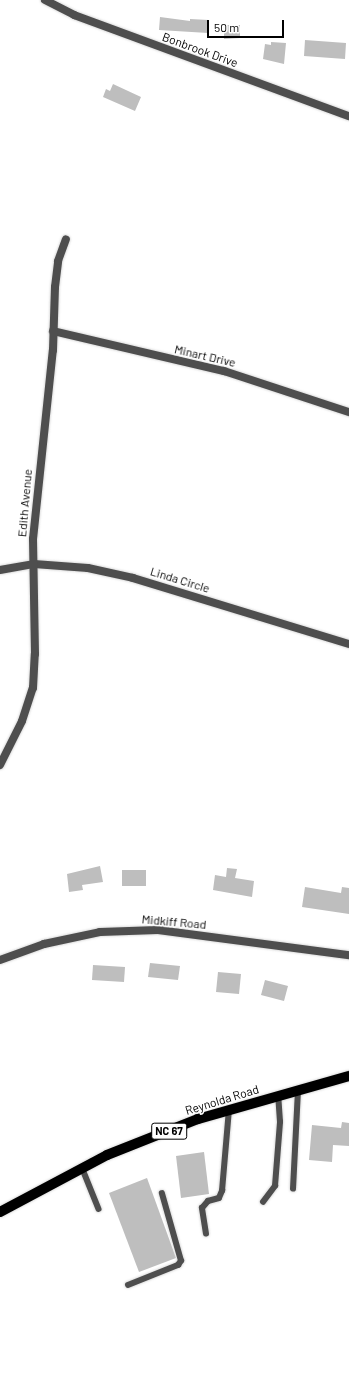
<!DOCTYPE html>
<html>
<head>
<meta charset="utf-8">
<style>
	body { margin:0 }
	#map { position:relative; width:349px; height:1397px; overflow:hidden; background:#fff; font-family:Barlow,sans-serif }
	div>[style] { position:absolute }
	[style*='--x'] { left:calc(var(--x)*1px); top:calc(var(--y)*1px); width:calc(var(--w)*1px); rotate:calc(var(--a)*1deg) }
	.building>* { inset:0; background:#bebebe }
	.roads { filter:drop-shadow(0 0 1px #dbdbdb) drop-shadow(0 0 1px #dbdbdb) }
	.lane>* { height:5.5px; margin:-2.75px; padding:0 2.75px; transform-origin:2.75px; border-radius:2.75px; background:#4e4e4e }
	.street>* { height:8px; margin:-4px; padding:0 4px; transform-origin:4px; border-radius:4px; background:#4e4e4e }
	.primary>* { height:10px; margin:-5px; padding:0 5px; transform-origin:5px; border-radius:5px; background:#000 }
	span { translate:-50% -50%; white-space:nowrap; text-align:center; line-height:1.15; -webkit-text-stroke:3px #fff; paint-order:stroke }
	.shield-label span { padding:1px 3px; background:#fff; border:1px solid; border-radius:3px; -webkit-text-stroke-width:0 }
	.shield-label { font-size:11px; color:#000; font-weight:700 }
	.street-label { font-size:12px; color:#000 }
	.scale { position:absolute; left:207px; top:20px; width:77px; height:18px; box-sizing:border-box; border:2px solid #000; border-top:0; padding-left:5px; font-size:12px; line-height:14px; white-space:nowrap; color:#000; -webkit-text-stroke:3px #fff; paint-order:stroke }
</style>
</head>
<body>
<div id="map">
	<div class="building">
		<div style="clip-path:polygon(160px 17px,190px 21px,190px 19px,209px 20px,208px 33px,159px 30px)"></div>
		<div style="clip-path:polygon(224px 25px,240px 25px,240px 38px,224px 39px)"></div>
		<div style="clip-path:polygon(305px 40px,346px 43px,345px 59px,304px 56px)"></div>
		<div style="clip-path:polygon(271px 42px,286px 43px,284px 64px,263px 59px,265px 44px,271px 45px)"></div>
		<div style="clip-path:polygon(113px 84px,141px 97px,135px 111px,103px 97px,106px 89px,110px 91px)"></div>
		<div style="clip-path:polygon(100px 866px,103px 882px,82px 885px,83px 890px,69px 892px,67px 874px)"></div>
		<div style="clip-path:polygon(227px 868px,237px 869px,235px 878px,254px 881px,252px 897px,213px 890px,215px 875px,226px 877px)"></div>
		<div style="clip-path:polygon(122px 870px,146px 870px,146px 886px,122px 886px)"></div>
		<div style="clip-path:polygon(305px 887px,341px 893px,342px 887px,349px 888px,349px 914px,302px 907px)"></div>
		<div style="clip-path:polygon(150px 963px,180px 966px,178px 980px,148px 977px)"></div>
		<div style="clip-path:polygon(93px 965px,125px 967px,124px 982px,92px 980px)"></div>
		<div style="clip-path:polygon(218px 972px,241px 974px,239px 994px,216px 992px)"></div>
		<div style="clip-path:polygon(265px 980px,288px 986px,284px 1001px,261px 995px)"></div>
		<div style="clip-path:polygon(342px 1122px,349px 1123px,349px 1146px,333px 1145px,332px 1162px,309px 1160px,312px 1125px,341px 1128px)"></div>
		<div style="clip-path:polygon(204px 1152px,209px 1194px,181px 1198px,176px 1156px)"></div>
		<div style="clip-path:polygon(147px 1178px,176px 1258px,139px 1272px,109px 1193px)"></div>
	</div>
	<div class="roads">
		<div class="lane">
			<div style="--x:82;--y:1167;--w:45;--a:68"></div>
			<div style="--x:293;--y:1189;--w:98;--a:-87.1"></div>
			<div style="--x:263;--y:1202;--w:20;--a:-53"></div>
			<div style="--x:275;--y:1186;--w:64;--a:-85.5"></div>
			<div style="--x:280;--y:1122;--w:26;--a:-94"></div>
			<div style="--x:206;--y:1234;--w:26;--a:-99"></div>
			<div style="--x:202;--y:1208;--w:9;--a:-49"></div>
			<div style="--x:208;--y:1201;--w:11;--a:-15"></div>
			<div style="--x:219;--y:1198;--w:8;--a:-67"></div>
			<div style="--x:222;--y:1191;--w:81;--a:-85.1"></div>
			<div style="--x:128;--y:1285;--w:54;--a:-21.8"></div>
			<div style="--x:178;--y:1265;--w:5;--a:-53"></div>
			<div style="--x:181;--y:1261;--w:70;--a:-105.8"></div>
		</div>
		<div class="street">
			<div style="--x:45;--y:0;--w:33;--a:27"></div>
			<div style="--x:74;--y:15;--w:293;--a:20.2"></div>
			<div style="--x:53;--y:331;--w:176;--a:13.2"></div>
			<div style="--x:224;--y:371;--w:132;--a:18.2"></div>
			<div style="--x:0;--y:570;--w:35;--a:-10"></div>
			<div style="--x:34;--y:564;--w:54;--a:4.2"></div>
			<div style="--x:88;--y:568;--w:46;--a:12.5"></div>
			<div style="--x:133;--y:578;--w:226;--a:17"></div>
			<div style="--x:0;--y:765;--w:49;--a:-63.4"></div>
			<div style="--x:22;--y:721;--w:35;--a:-72"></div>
			<div style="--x:33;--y:688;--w:34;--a:-87"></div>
			<div style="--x:35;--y:654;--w:115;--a:-91"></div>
			<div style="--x:33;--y:539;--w:190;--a:-84"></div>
			<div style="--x:53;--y:350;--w:63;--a:-88.2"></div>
			<div style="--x:55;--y:287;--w:26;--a:-83"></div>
			<div style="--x:58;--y:261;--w:23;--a:-70"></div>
			<div style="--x:0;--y:960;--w:47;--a:-20"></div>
			<div style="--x:44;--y:944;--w:57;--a:-12.1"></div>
			<div style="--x:100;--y:932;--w:58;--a:-2"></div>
			<div style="--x:158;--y:930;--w:193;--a:7.5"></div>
		</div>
		<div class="primary">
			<div style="--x:0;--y:1212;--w:121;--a:-28"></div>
			<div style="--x:107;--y:1155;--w:98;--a:-21.6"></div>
			<div style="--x:198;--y:1119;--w:157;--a:-15.9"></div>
		</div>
	</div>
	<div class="shield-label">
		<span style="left:169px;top:1131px">NC 67</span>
	</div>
	<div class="street-label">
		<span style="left:200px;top:50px;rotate:20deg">Bonbrook Drive</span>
		<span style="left:205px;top:356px;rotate:13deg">Minart Drive</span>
		<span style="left:25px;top:503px;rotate:-85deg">Edith Avenue</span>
		<span style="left:180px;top:580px;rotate:17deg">Linda Circle</span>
		<span style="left:174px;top:922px;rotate:5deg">Midkiff Road</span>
		<span style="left:222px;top:1100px;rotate:-17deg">Reynolda Road</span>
	</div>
	<div class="scale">50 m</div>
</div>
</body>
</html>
